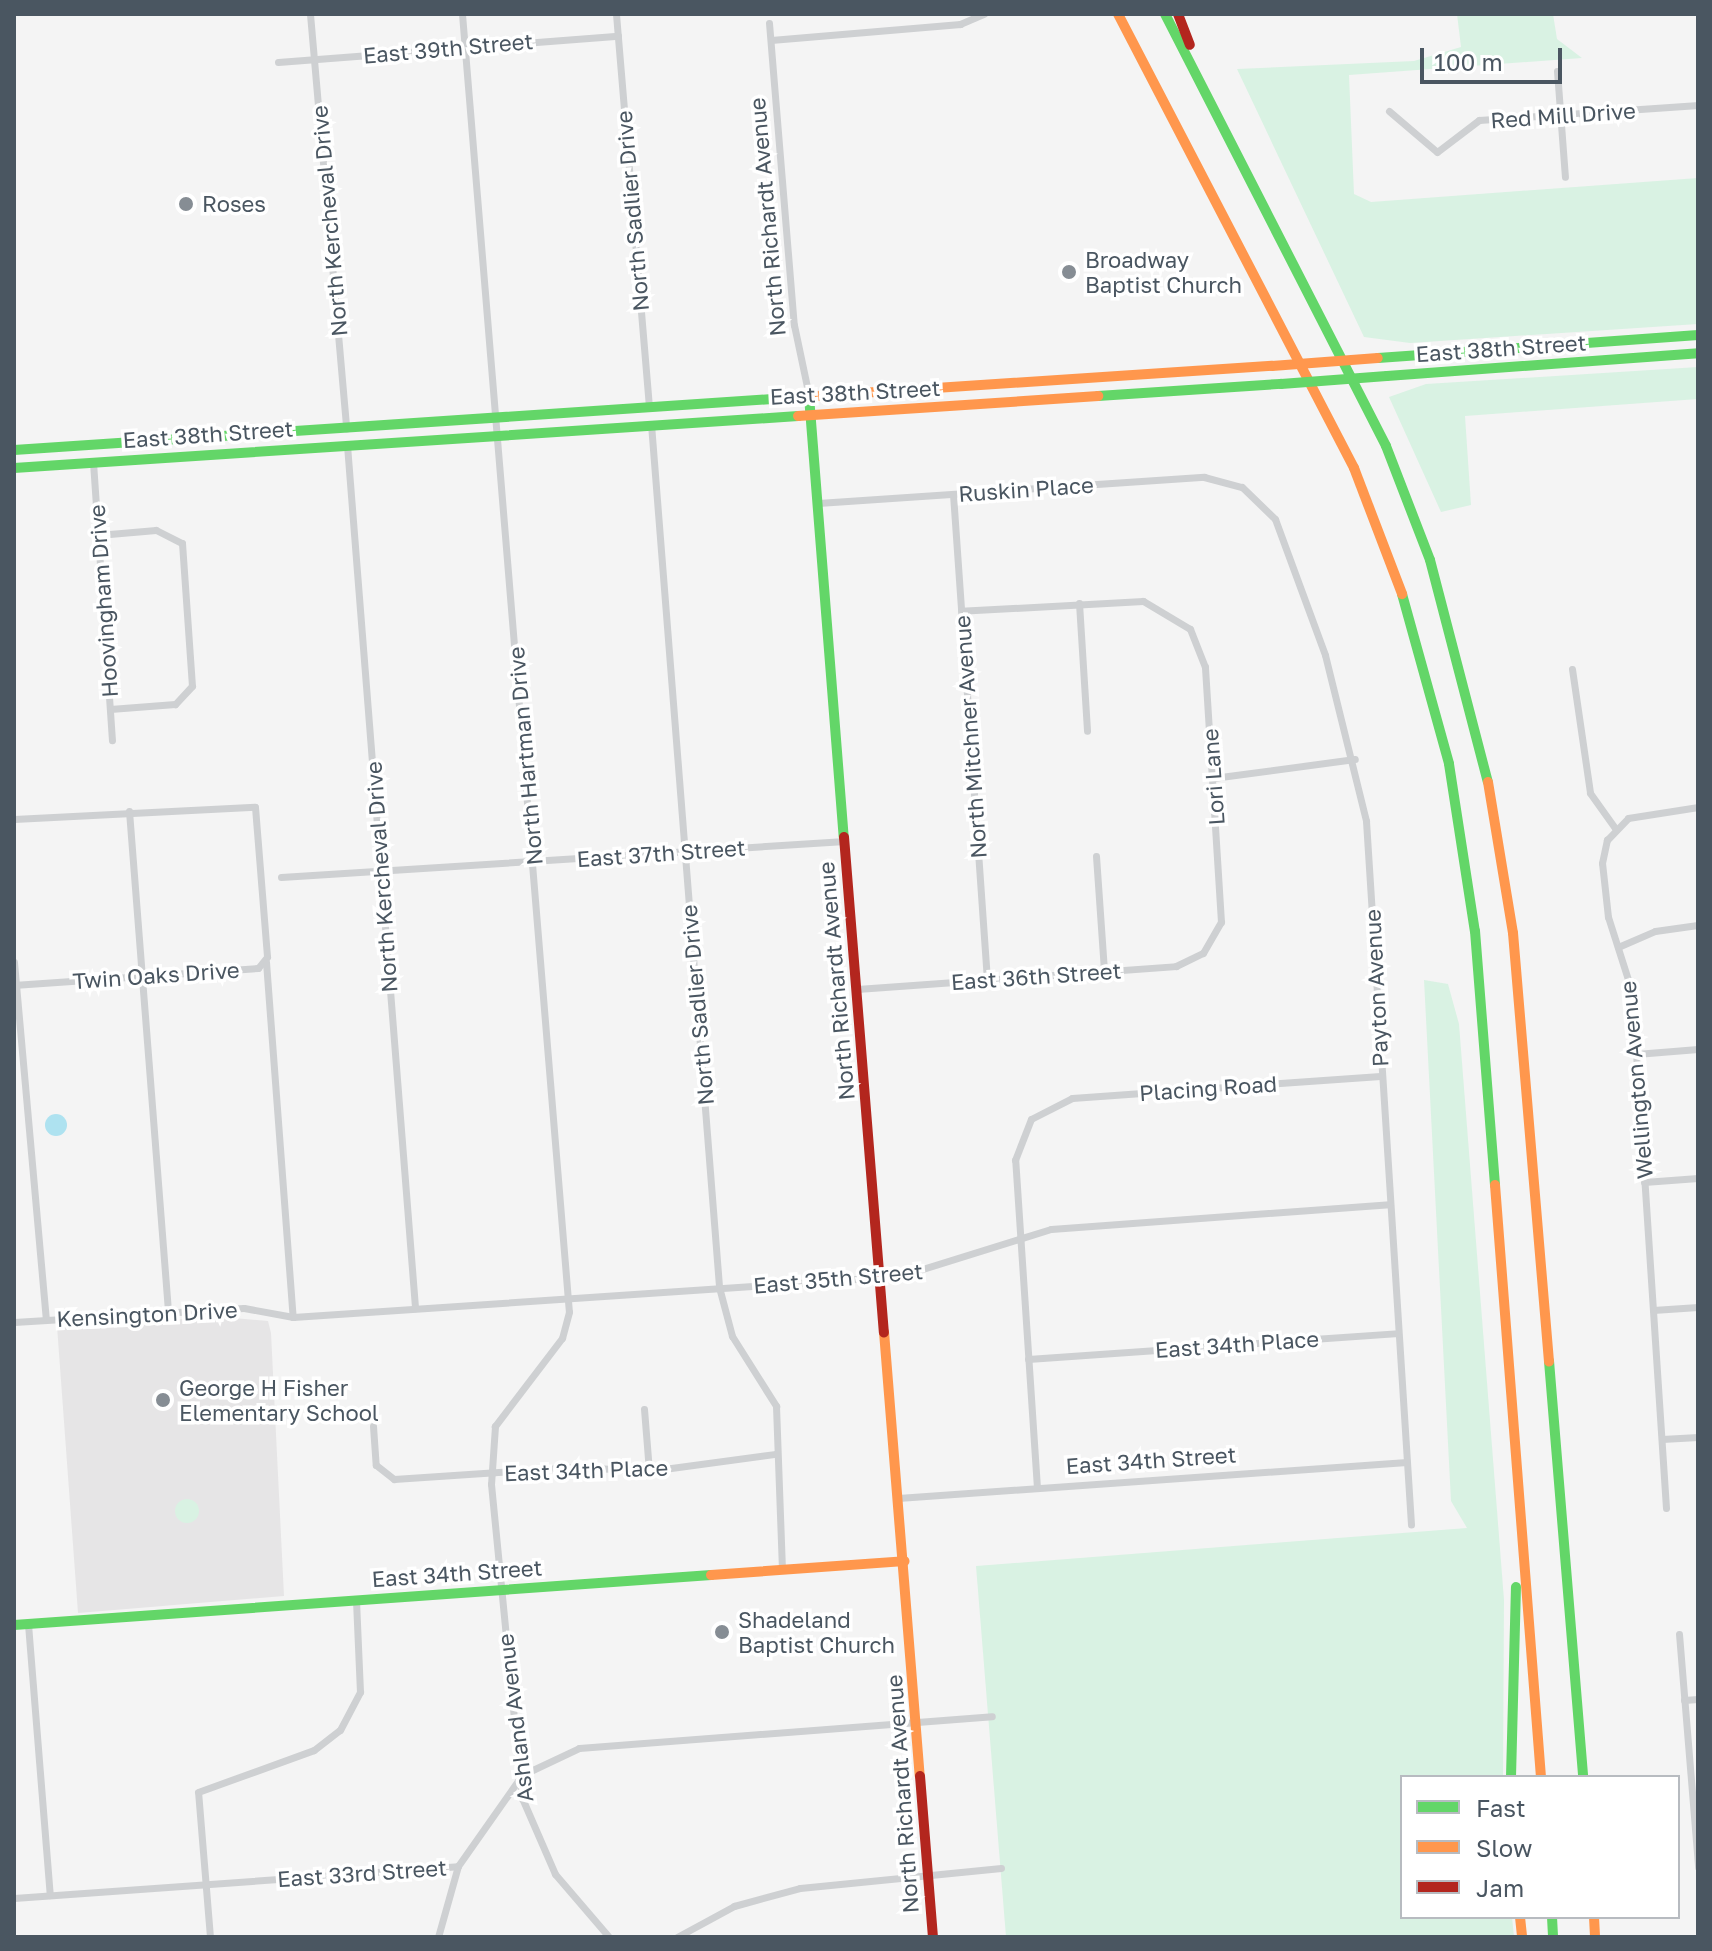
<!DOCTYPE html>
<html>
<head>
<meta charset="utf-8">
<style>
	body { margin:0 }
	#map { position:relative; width:1712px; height:1951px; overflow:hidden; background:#f4f4f4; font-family:"Golos Text",sans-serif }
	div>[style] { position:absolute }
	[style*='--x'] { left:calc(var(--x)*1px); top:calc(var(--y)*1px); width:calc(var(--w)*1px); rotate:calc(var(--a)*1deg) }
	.education>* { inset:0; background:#e6e5e6 }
	.green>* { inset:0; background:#d9f2e3 }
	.round { border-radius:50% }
	.water>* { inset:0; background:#aee2f0 }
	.street>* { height:7px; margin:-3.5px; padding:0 3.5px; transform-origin:3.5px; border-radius:3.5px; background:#ced0d2 }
	.fast>* { height:10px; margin:-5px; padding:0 5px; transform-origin:5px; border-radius:5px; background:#63d668 }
	.slow>* { height:10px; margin:-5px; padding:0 5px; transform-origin:5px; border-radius:5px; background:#ff974d }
	.jam>* { height:10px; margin:-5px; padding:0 5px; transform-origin:5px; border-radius:5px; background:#b3261e }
	.fast-bridge>* { height:10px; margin:-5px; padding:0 5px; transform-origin:5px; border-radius:5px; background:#63d668 }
	.slow-bridge>* { height:10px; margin:-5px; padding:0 5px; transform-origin:5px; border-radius:5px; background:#ff974d }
	.dots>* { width:22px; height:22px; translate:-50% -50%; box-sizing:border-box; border:4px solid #fff; border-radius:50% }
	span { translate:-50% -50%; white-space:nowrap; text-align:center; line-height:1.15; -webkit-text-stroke:7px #fff; paint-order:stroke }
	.street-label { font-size:22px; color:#4a5661 }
	.poi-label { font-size:22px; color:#4a5661 }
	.left { translate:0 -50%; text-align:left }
	.frame { position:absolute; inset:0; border:16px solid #4a5661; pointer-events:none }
	.legend { position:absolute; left:1400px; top:1775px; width:280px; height:144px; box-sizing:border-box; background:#fff; border:2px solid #b7bbc0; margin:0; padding:10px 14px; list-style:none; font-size:24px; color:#4a5661 }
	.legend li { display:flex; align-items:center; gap:16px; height:40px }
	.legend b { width:40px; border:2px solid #b7bbc0 }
	.scale { position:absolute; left:1420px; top:48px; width:142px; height:36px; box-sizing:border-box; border:4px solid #4a5661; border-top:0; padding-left:10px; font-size:24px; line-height:28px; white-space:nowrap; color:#4a5661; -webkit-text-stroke:6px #fff; paint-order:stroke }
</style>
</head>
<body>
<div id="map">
	<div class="education">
		<div style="clip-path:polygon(221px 1317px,268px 1321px,271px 1333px,284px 1596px,78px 1613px,57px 1326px)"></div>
	</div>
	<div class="green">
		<div style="clip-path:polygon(1457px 14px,1553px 14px,1557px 39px,1582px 58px,1349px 75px,1354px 194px,1371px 202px,1698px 178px,1698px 324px,1410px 343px,1364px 337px,1237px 69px,1414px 61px,1461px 47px)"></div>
		<div style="clip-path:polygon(1698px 367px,1698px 399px,1465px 416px,1471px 505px,1441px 512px,1389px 397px,1426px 384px)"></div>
		<div style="clip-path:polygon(1424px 980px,1448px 984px,1459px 1024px,1504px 1600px,1503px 1777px,1402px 1777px,1402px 1917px,1512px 1917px,1514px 1937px,1006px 1937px,976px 1566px,1467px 1528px,1451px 1501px)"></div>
		<div class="round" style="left:175px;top:1499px;width:24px;height:24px"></div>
	</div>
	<div class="water">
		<div class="round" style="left:45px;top:1114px;width:22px;height:22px"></div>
	</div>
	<div class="street">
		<div style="--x:310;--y:14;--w:416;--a:85"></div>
		<div style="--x:462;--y:14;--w:1302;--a:85.29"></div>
		<div style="--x:569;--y:1312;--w:27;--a:105"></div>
		<div style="--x:562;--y:1338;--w:111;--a:127.3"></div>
		<div style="--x:495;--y:1426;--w:58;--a:93.9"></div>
		<div style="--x:491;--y:1484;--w:316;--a:84.4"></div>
		<div style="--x:522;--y:1798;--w:83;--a:66.5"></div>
		<div style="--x:555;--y:1874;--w:83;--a:49.4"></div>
		<div style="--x:616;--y:14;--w:394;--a:85.2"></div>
		<div style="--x:769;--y:23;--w:303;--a:85.3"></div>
		<div style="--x:794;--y:325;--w:73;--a:78.1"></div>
		<div style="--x:771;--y:40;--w:190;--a:-4.8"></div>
		<div style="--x:960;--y:24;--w:26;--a:-23"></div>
		<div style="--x:278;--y:62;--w:341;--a:-4.4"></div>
		<div style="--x:1557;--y:71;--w:106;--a:85.7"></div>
		<div style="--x:1389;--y:111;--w:63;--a:40.5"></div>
		<div style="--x:1437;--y:152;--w:53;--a:-37.3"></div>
		<div style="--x:1479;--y:120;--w:220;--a:-3.9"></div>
		<div style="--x:651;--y:424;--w:866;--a:85.49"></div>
		<div style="--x:719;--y:1287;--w:51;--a:75.1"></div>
		<div style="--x:732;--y:1336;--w:83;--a:57.8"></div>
		<div style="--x:776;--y:1406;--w:164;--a:87.9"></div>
		<div style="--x:347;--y:445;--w:866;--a:85.49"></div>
		<div style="--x:93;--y:462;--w:279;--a:86.1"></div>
		<div style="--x:953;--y:494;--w:486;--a:86"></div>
		<div style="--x:818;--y:503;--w:387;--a:-3.9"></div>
		<div style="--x:1204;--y:477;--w:39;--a:15"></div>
		<div style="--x:1242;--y:487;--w:46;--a:44.1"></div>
		<div style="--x:1275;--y:519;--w:145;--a:69.8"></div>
		<div style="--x:1325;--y:655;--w:171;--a:76.1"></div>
		<div style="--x:1366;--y:821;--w:705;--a:86.34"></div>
		<div style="--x:98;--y:535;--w:58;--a:-4.9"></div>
		<div style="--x:156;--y:530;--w:29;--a:27"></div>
		<div style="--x:182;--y:543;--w:143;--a:86"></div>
		<div style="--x:192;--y:686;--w:25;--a:133"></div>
		<div style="--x:175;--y:704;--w:65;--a:175.6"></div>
		<div style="--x:1079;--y:603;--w:128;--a:86.4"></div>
		<div style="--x:1572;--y:669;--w:125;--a:81.7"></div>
		<div style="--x:1590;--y:793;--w:43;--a:54.5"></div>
		<div style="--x:1213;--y:778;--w:143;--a:-7.6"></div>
		<div style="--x:129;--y:811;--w:502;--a:85.54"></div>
		<div style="--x:14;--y:819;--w:241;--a:-2.9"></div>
		<div style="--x:255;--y:807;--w:150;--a:85.4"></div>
		<div style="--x:267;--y:957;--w:14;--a:129"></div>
		<div style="--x:258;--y:968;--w:245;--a:176"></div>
		<div style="--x:1096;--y:856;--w:115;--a:86"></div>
		<div style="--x:281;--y:877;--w:565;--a:-3.65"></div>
		<div style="--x:1618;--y:947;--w:40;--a:-23.4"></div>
		<div style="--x:1655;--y:931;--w:43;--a:-7.9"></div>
		<div style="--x:14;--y:962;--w:359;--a:84.9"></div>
		<div style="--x:266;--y:962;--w:356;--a:85.7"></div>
		<div style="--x:857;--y:989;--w:320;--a:-4.1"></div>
		<div style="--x:1176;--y:966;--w:30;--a:-26"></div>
		<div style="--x:1203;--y:953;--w:36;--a:-60"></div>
		<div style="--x:1221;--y:922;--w:256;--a:-93.6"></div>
		<div style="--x:1205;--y:667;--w:41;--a:-111.5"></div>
		<div style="--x:1190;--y:629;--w:55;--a:-149.2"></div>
		<div style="--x:1143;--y:601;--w:182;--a:176.9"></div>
		<div style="--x:1636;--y:1054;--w:62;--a:-4.6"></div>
		<div style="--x:1644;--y:1182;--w:54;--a:-4.2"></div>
		<div style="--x:1653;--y:1310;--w:45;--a:-3.8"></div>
		<div style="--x:14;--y:1322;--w:230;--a:-3.5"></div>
		<div style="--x:244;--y:1308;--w:50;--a:10.4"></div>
		<div style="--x:293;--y:1317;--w:608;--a:-3.86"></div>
		<div style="--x:900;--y:1276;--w:158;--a:-17.3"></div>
		<div style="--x:1051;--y:1229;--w:339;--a:-4.2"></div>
		<div style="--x:1028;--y:1359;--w:371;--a:-4"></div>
		<div style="--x:644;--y:1409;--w:62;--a:85.4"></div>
		<div style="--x:373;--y:1426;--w:39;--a:86"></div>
		<div style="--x:376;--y:1465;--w:23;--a:38"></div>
		<div style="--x:394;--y:1479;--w:183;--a:-3.8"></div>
		<div style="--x:577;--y:1467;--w:72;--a:3.2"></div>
		<div style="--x:649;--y:1471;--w:126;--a:-7.7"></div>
		<div style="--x:1662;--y:1439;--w:36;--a:-3"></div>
		<div style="--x:1037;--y:1488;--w:329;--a:-93.8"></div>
		<div style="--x:1015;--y:1160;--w:44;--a:-68.7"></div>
		<div style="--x:1031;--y:1119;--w:46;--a:-27.1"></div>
		<div style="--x:1072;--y:1098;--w:309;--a:-4.1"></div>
		<div style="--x:898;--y:1498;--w:510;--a:-4.05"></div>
		<div style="--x:1666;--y:1508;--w:517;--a:-93.77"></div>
		<div style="--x:1632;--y:992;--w:79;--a:-107.7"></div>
		<div style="--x:1608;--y:917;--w:54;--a:-96.3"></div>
		<div style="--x:1602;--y:863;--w:24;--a:-78"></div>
		<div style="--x:1607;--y:840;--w:30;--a:-46"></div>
		<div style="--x:1628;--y:818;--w:71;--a:-8.9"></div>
		<div style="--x:28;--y:1624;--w:272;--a:85.4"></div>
		<div style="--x:1679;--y:1634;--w:234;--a:85.3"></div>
		<div style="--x:1684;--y:1700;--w:14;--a:-4"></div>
		<div style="--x:14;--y:1898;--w:445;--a:-4.1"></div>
		<div style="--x:458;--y:1866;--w:111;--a:-54.9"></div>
		<div style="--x:522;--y:1775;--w:63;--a:-25.3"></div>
		<div style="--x:579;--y:1748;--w:414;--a:-4.4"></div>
		<div style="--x:210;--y:1937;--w:145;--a:-94.7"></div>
		<div style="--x:198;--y:1792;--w:123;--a:-19.9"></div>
		<div style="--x:314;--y:1750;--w:33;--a:-38"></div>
		<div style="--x:340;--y:1730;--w:43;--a:-62.2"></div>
		<div style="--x:360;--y:1692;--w:92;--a:-92.5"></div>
		<div style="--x:438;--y:1937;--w:74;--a:-74.3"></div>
		<div style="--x:677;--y:1937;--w:65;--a:-28.5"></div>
		<div style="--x:734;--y:1906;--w:68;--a:-15.3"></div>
		<div style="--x:800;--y:1888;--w:202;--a:-5.7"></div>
	</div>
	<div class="fast">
		<div style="--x:1165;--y:14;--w:485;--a:62.9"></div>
		<div style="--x:1386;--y:446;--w:122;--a:68.9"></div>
		<div style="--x:1430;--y:560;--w:229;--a:75.4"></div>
		<div style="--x:1378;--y:358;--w:321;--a:-4.1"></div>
		<div style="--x:1387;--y:376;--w:312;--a:-4.2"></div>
		<div style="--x:809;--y:396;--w:442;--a:85.5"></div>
		<div style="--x:1098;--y:396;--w:183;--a:-3.8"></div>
		<div style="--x:14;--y:450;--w:774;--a:-3.85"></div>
		<div style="--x:14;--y:468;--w:786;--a:-3.79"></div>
		<div style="--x:1402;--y:594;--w:176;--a:74.5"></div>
		<div style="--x:1449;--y:764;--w:169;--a:81.2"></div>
		<div style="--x:1475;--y:931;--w:255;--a:85.5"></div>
		<div style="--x:1549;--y:1361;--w:417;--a:85.3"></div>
		<div style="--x:14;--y:1625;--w:699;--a:-4.1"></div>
		<div style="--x:1511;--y:1777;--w:190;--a:-88.5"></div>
		<div style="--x:1552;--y:1917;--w:20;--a:87"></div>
	</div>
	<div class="slow">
		<div style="--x:1118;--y:14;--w:512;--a:62.53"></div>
		<div style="--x:1354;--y:468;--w:135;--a:69.1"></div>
		<div style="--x:786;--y:398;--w:487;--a:-3.8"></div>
		<div style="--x:798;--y:416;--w:301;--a:-3.8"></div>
		<div style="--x:1488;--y:782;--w:153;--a:80.6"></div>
		<div style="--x:1513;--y:933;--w:430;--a:85.2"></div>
		<div style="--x:1495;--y:1185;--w:594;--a:85.56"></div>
		<div style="--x:884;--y:1332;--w:445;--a:85.4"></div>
		<div style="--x:711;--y:1575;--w:194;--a:-4.1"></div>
		<div style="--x:1520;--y:1917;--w:20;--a:84"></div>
		<div style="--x:1594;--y:1917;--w:20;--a:87"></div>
	</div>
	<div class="jam">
		<div style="--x:1178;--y:14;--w:33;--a:69"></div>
		<div style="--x:844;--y:837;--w:497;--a:85.4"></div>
		<div style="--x:920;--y:1776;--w:162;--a:85.4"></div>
	</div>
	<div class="fast-bridge">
		<div style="--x:1281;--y:384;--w:106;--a:-4.3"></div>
	</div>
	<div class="slow-bridge">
		<div style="--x:1272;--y:366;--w:106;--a:-4.3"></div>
	</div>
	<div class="dots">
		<div style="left:186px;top:204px;background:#868d94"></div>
		<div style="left:1069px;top:272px;background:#868d94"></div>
		<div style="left:163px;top:1400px;background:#868d94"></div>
		<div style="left:722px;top:1632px;background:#868d94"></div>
	</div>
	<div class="street-label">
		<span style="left:448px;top:48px;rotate:-5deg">East 39th Street</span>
		<span style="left:1563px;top:115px;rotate:-4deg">Red Mill Drive</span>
		<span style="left:632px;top:211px;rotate:-95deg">North Sadlier Drive</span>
		<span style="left:767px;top:217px;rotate:-95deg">North Richardt Avenue</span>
		<span style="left:329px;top:221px;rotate:-95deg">North Kercheval Drive</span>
		<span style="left:1501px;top:348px;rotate:-4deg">East 38th Street</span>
		<span style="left:855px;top:392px;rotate:-3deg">East 38th Street</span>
		<span style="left:208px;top:434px;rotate:-4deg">East 38th Street</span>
		<span style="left:1026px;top:489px;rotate:-4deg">Ruskin Place</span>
		<span style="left:103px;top:601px;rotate:-94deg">Hoovingham Drive</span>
		<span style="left:970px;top:737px;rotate:-94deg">North Mitchner Avenue</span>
		<span style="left:525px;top:756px;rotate:-95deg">North Hartman Drive</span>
		<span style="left:1213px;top:777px;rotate:-94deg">Lori Lane</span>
		<span style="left:661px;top:853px;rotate:-4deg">East 37th Street</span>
		<span style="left:381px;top:877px;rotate:-94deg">North Kercheval Drive</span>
		<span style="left:156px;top:975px;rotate:-4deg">Twin Oaks Drive</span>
		<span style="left:1036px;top:976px;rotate:-4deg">East 36th Street</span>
		<span style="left:836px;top:981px;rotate:-95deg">North Richardt Avenue</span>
		<span style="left:1376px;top:988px;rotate:-93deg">Payton Avenue</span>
		<span style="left:697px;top:1005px;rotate:-95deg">North Sadlier Drive</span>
		<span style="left:1636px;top:1080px;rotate:-95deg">Wellington Avenue</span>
		<span style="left:1208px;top:1088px;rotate:-4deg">Placing Road</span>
		<span style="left:838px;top:1278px;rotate:-5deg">East 35th Street</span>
		<span style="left:147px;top:1314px;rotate:-3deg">Kensington Drive</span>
		<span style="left:1237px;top:1344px;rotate:-4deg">East 34th Place</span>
		<span style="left:1151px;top:1460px;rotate:-4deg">East 34th Street</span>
		<span style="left:586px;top:1470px;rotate:-2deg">East 34th Place</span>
		<span style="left:457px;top:1573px;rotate:-4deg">East 34th Street</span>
		<span style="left:515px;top:1718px;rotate:-97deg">Ashland Avenue</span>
		<span style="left:902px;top:1794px;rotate:-94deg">North Richardt Avenue</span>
		<span style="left:362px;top:1873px;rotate:-4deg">East 33rd Street</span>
	</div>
	<div class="poi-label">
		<span class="left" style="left:202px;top:204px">Roses</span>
		<span class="left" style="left:1085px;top:272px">Broadway<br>Baptist Church</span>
		<span class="left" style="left:179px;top:1400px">George H Fisher<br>Elementary School</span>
		<span class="left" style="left:738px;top:1632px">Shadeland<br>Baptist Church</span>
	</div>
	<div class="frame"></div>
	<ul class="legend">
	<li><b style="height:10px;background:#63d668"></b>Fast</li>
	<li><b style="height:10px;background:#ff974d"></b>Slow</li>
	<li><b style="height:10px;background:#b3261e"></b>Jam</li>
	</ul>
	<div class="scale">100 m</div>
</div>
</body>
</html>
